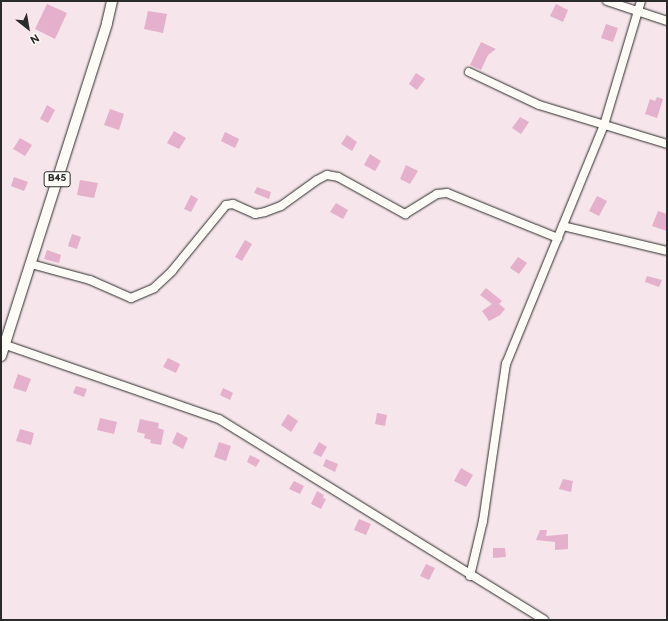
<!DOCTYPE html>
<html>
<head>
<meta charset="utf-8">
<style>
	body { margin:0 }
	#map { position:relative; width:668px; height:621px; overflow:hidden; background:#f6e5ea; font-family:"Balsamiq Sans",sans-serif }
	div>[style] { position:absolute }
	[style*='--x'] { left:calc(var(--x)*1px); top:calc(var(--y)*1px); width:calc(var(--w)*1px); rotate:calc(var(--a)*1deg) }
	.building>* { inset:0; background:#e4b0cc }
	.roads { filter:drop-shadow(0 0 1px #2b2b2b) drop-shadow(0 0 1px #2b2b2b) }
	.minor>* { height:8px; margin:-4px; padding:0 4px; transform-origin:4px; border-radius:4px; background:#fdfcf7 }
	.major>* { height:10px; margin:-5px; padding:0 5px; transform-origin:5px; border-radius:5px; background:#fdfcf7 }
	span { translate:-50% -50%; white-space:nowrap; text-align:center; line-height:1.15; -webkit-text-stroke:3.5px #fdfcf7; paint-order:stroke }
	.shield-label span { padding:1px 3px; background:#fdfcf7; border:1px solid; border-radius:3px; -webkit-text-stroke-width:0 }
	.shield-label { font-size:10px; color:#2b2b2b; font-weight:700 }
	.frame { position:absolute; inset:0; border:2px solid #2b2b2b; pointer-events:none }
	.north { position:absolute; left:8px; top:8px; width:40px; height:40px; -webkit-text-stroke:3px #fdfcf7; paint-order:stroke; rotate:149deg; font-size:11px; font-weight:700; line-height:16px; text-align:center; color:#2b2b2b }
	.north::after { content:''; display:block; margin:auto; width:14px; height:18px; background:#2b2b2b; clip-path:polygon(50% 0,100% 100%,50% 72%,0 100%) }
</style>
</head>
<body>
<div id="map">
	<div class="building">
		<div style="clip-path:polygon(47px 4px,67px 13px,55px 39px,35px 29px)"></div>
		<div style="clip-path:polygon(556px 4px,568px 10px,563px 22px,550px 16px)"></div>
		<div style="clip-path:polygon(148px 11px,167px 14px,163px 33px,144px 29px)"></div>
		<div style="clip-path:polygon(606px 24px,618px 28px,613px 42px,601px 38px)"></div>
		<div style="clip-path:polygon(481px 42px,496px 49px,488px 55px,481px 70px,470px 65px)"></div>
		<div style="clip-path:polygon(416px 73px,425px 79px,417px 90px,409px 84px)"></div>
		<div style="clip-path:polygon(657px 97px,663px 99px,657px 118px,645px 114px,650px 99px,655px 101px)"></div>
		<div style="clip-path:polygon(47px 105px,55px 110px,48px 123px,40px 119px)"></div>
		<div style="clip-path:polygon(110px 109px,124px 114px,119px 130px,104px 125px)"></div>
		<div style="clip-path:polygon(520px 117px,529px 122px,521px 134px,512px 128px)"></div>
		<div style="clip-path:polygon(174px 131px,186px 138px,179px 149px,167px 143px)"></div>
		<div style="clip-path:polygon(225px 132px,239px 139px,235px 148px,221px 141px)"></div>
		<div style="clip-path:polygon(347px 135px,357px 142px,352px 151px,341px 144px)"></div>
		<div style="clip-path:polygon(20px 138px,32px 145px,25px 156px,13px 149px)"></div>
		<div style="clip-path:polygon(370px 154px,381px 161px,375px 171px,364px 165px)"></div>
		<div style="clip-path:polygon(406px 165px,418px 171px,410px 184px,400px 179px)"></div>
		<div style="clip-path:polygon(14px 177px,28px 182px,24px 191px,11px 186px)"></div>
		<div style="clip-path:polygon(80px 180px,98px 183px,94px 198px,77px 195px)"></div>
		<div style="clip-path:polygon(257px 187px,271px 192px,269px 199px,254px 193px)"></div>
		<div style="clip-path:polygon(191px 195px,198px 199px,191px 212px,184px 209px)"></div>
		<div style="clip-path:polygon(597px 196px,607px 201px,599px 216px,589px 211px)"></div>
		<div style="clip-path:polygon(336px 203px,348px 210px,343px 219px,330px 212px)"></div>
		<div style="clip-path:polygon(658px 211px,667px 214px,667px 231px,652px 226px)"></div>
		<div style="clip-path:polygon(72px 234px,81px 237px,77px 249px,68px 246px)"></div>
		<div style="clip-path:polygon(245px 240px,252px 244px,242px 261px,235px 257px)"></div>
		<div style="clip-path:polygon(47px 250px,61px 255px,59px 263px,44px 259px)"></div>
		<div style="clip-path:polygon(518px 257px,527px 263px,519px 274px,510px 268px)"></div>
		<div style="clip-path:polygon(647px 276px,662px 280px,659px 287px,645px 282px)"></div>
		<div style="clip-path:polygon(486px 288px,502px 301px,499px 304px,505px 309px,500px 315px,489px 321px,482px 311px,492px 304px,480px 295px)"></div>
		<div style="clip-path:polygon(168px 358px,180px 364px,176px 373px,163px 367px)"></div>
		<div style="clip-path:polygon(18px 374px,31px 379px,26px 392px,13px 388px)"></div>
		<div style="clip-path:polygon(76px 386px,87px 389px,84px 397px,73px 393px)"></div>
		<div style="clip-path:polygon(223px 388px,233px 393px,230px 400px,220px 395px)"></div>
		<div style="clip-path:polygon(377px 413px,387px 415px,385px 426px,375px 424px)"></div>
		<div style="clip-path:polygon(288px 414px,298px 421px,291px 432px,281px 425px)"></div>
		<div style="clip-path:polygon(100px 418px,117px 422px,114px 434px,97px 430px)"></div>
		<div style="clip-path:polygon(140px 419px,159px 423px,158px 428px,164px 430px,161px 445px,150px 443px,151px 440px,144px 438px,145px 434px,137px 432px)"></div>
		<div style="clip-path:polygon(20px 429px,34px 433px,31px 445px,16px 441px)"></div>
		<div style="clip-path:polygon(177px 432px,188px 438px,183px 449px,172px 443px)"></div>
		<div style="clip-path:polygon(219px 442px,231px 446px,226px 461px,214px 457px)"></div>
		<div style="clip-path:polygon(319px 442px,327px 447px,321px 457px,313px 453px)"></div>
		<div style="clip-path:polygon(250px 455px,260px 460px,256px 467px,247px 462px)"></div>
		<div style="clip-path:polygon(326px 459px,338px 464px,335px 472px,323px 466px)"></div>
		<div style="clip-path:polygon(461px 468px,473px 475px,466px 487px,454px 481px)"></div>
		<div style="clip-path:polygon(563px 479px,573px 481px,571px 492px,559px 489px)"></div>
		<div style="clip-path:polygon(294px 481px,304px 486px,300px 494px,289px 489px)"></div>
		<div style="clip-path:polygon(317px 491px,324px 495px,323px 498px,326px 499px,321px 509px,311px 504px)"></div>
		<div style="clip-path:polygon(359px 519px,371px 524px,366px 535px,354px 530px)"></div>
		<div style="clip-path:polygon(540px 530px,547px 530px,546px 536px,568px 534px,568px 549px,555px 550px,555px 542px,536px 540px)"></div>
		<div style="clip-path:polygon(493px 548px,505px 548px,506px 557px,493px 558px)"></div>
		<div style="clip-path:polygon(426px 564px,435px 568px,429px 580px,420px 576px)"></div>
	</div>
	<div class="roads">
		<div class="minor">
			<div style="--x:607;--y:1;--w:63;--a:18.4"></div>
			<div style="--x:469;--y:72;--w:77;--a:25.2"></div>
			<div style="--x:539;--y:105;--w:134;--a:16.9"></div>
			<div style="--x:563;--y:226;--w:107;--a:13.5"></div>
			<div style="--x:31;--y:264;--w:61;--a:15.2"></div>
			<div style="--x:90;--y:280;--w:45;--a:23.7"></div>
			<div style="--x:131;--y:298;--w:25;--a:-23"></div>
			<div style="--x:154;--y:288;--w:25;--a:-43"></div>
			<div style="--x:172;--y:271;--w:85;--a:-50.7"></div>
			<div style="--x:226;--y:205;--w:7;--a:-8"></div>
			<div style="--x:233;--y:204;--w:24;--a:24"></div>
			<div style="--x:255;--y:214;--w:10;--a:-11"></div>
			<div style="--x:265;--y:212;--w:17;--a:-21"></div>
			<div style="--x:281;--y:206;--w:44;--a:-35.8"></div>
			<div style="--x:317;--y:180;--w:11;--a:-27"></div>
			<div style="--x:327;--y:175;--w:11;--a:10"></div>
			<div style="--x:338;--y:177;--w:77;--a:28.9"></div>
			<div style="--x:405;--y:214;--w:38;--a:-32"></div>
			<div style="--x:437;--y:194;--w:10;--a:-6"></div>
			<div style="--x:447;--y:193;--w:120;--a:22.1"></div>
			<div style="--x:6;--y:345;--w:225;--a:19.2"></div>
			<div style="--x:219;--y:419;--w:382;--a:31.7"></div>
			<div style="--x:470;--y:576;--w:57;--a:-76.7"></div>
			<div style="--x:483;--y:521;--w:159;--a:-81.7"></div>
			<div style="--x:506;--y:364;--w:258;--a:-67.7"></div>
			<div style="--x:604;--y:125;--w:129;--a:-73.4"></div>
		</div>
		<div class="major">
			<div style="--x:1;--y:356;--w:349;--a:-72.3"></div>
			<div style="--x:107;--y:23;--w:23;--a:-77"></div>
		</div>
	</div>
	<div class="shield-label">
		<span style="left:57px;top:179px">B45</span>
	</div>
	<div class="frame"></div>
	<div class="north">N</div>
</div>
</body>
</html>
